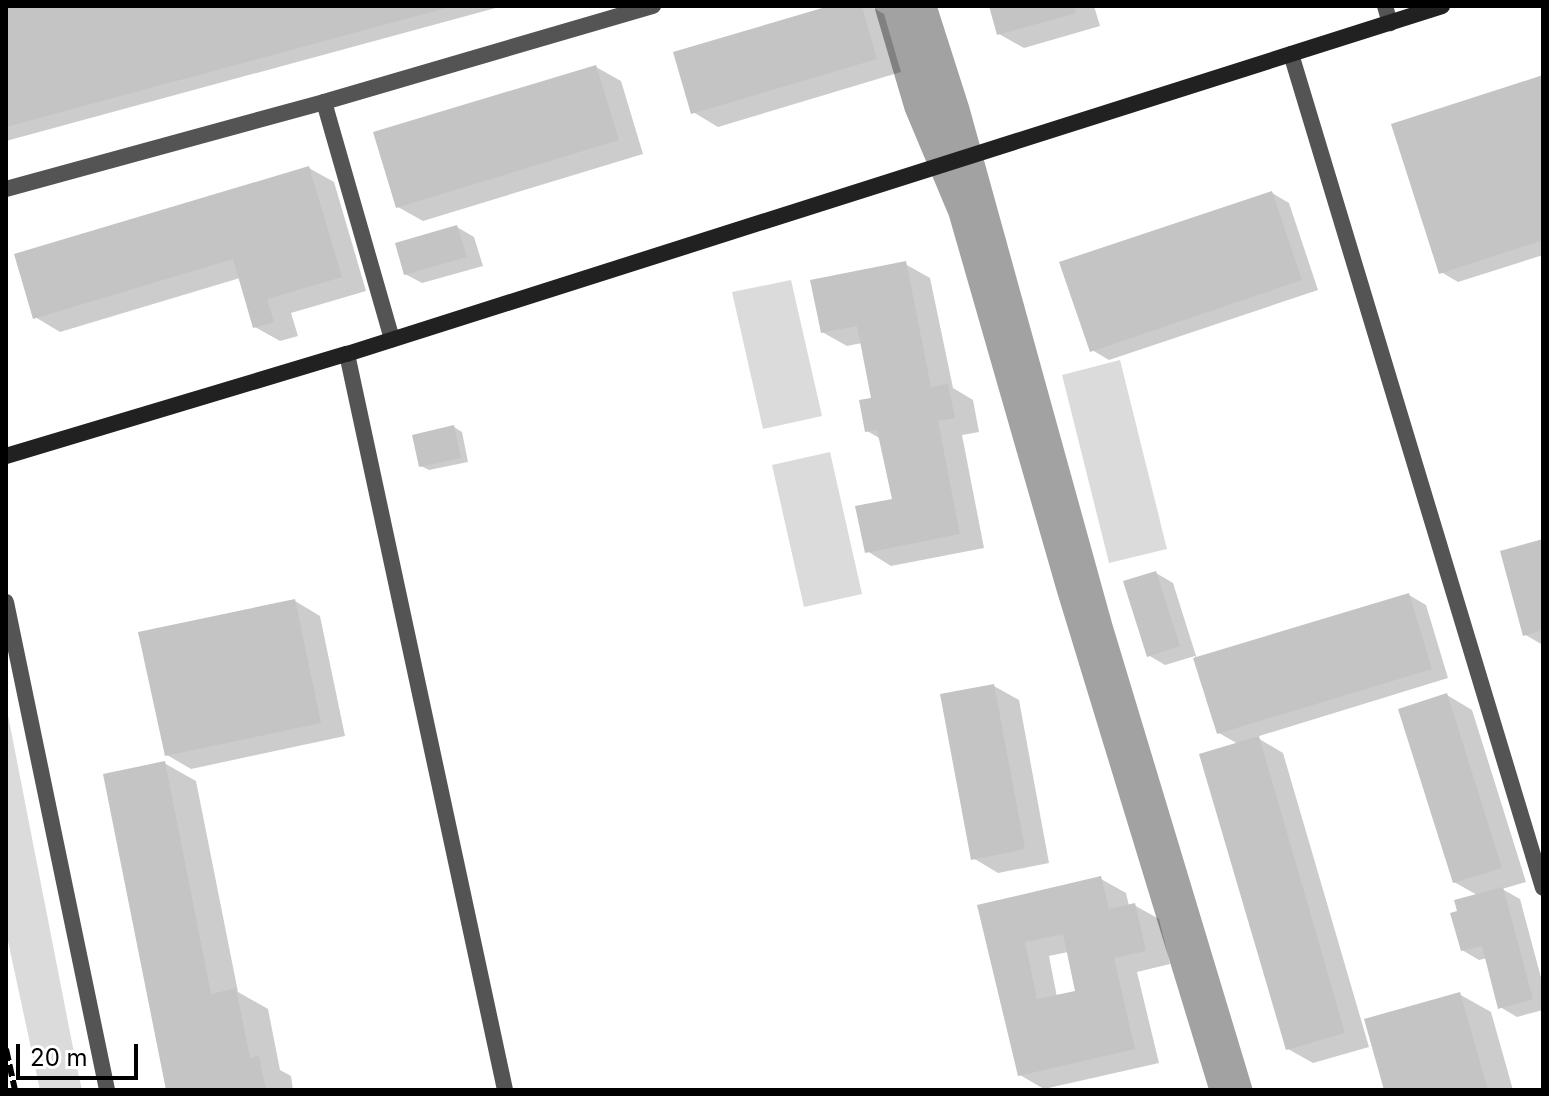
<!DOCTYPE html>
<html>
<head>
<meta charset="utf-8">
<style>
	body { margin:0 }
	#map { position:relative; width:1549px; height:1096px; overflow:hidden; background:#fff; font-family:Inter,sans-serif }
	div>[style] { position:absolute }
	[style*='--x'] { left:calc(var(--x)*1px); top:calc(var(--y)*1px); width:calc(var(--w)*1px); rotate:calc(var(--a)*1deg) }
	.green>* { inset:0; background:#dbdbdb }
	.water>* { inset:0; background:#a2a2a2 }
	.shadow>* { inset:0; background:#0003 }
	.building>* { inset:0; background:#c4c4c4 }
	.lane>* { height:16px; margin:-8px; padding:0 8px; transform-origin:8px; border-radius:8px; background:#545454 }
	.secondary>* { height:16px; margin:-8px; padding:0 8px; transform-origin:8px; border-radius:8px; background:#212121 }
	.rail>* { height:6px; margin-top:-3px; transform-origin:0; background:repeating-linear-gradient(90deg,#000 0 12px,transparent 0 16px) }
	span { translate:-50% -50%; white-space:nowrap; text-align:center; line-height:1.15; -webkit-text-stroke:8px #fff; paint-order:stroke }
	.frame { position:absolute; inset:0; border:8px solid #000; pointer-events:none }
	.scale { position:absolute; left:16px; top:1044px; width:122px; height:36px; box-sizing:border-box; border:4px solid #000; border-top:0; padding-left:10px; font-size:24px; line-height:28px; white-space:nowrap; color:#000; -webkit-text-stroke:6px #fff; paint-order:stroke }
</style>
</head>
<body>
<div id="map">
	<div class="green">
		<div style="clip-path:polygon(791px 280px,822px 416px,763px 429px,732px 292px)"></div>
		<div style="clip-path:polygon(1120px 360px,1167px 549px,1109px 563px,1062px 375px)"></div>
		<div style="clip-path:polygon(830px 452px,862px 594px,804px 607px,772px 465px)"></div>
		<div style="clip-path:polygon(6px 705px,76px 1063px,82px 1090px,40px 1090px,6px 932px)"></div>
	</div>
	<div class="water">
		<div style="clip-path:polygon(874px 6px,937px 6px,969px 106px,1112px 623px,1253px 1090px,1209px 1090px,1057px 592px,949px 216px,905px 111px)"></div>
	</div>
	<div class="shadow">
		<div style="clip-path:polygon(6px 6px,503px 6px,6px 141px)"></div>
		<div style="clip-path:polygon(836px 6px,870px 6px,884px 14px,901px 72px,718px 127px,693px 112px)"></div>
		<div style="clip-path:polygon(991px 6px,1094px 6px,1100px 26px,1024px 48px,999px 34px)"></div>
		<div style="clip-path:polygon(596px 67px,621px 81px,643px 154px,423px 221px,398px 207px)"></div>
		<div style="clip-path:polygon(1543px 77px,1543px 255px,1458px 282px,1441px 272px)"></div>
		<div style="clip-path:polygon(309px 168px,334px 182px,366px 291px,291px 313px,298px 336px,280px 341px,255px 327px,240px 278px,60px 332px,35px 317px)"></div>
		<div style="clip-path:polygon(1272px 193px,1289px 203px,1318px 290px,1109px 360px,1092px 350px)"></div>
		<div style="clip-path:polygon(457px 227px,474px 237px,483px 266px,422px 283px,405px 274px)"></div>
		<div style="clip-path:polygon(905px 264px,930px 278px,953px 388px,973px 400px,979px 432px,962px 435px,984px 548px,891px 566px,867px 551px,894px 501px,881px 439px,867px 431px,873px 400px,862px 343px,847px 346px,822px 332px)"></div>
		<div style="clip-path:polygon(454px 427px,462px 432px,468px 462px,429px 470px,421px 466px)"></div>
		<div style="clip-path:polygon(1543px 541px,1543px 644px,1541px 644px,1524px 634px)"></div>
		<div style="clip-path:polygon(1156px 573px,1173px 583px,1197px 659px,1409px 595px,1426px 605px,1448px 678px,1256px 737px,1283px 753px,1369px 1047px,1313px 1063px,1288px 1049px,1238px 744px,1219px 733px,1195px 656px,1165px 665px,1148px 655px)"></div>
		<div style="clip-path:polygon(295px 601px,320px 616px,345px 736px,191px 769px,167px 755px)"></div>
		<div style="clip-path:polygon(994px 686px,1019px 700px,1049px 863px,998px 873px,973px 858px)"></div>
		<div style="clip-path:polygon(1447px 695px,1472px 710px,1526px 882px,1502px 889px,1520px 899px,1543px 985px,1543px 1010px,1517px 1017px,1500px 1007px,1487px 958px,1479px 960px,1462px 950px,1479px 896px,1454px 882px)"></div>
		<div style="clip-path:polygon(164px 763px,196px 781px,238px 992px,268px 1009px,280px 1070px,291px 1076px,293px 1090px,169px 1090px)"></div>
		<div style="clip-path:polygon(evenodd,1101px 879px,1126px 893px,1129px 906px,1134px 905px,1159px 919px,1170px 964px,1137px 972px,1159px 1063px,1044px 1089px,1020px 1075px,980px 907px,1101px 879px,1068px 952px,1077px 993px,1057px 997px,1049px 956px,1068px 952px)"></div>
		<div style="clip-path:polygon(1459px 994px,1491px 1012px,1513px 1090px,1386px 1090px)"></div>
	</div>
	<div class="building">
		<div style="clip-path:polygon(6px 6px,450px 6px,450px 7px,6px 127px)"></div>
		<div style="clip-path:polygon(829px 6px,862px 6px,877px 59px,691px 114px,673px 52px)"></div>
		<div style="clip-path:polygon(989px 6px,1074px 6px,1076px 13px,997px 35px)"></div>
		<div style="clip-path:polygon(596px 65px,619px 140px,396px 208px,373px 132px)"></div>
		<div style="clip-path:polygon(1543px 75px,1543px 240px,1439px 274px,1391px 124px)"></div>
		<div style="clip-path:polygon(309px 166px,342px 277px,267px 299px,274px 322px,253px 328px,233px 259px,33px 319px,14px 254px)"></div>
		<div style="clip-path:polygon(1272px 191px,1302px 280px,1090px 352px,1059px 262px)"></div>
		<div style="clip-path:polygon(457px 225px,467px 257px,404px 275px,395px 243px)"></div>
		<div style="clip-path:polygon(906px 261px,931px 387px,948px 384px,955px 418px,938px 421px,960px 534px,865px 553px,855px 506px,892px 499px,877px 430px,865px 432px,859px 400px,871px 398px,857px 326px,821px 333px,810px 280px)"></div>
		<div style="clip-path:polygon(454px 425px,461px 458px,419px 467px,412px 435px)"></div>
		<div style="clip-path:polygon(1543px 539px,1543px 630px,1523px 636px,1500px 551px)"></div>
		<div style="clip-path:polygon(1156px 571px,1180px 646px,1147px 657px,1123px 581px)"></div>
		<div style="clip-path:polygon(1409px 593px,1432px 669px,1217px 734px,1193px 658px)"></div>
		<div style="clip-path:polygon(295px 599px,321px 723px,165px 756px,138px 632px)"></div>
		<div style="clip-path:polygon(994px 684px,1025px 849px,971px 860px,940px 694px)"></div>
		<div style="clip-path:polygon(1447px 693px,1502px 868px,1453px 883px,1398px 709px)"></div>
		<div style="clip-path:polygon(1259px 736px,1345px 1033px,1286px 1050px,1199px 754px)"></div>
		<div style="clip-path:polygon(165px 761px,211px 994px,236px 988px,250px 1058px,259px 1056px,266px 1090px,166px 1090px,103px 774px)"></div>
		<div style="clip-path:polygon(evenodd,1101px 876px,1109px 909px,1135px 903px,1146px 951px,1114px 958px,1135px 1049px,1018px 1076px,977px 905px,1101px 876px,1063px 934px,1075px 991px,1037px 999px,1025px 942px,1063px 934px)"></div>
		<div style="clip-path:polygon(1503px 887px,1533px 999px,1498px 1009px,1482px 946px,1461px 951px,1450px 913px,1457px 911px,1454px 900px)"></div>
		<div style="clip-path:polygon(1460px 992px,1488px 1090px,1384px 1090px,1364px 1019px)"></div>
	</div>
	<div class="lane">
		<div style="--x:1385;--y:6;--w:18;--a:74"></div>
		<div style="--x:1291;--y:54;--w:871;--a:73.19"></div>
		<div style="--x:324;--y:102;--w:247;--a:74"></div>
		<div style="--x:6;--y:189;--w:330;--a:-15.3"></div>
		<div style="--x:324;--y:102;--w:343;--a:-16.3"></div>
		<div style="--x:347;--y:354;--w:753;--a:77.88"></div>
		<div style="--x:6;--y:602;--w:498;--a:78.3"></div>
	</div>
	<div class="secondary">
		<div style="--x:6;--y:456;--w:356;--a:-16.7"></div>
		<div style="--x:347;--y:354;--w:1149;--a:-17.63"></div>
	</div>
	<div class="rail">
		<div style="--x:6;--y:1049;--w:42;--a:77.6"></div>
	</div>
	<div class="frame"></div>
	<div class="scale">20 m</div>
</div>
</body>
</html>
